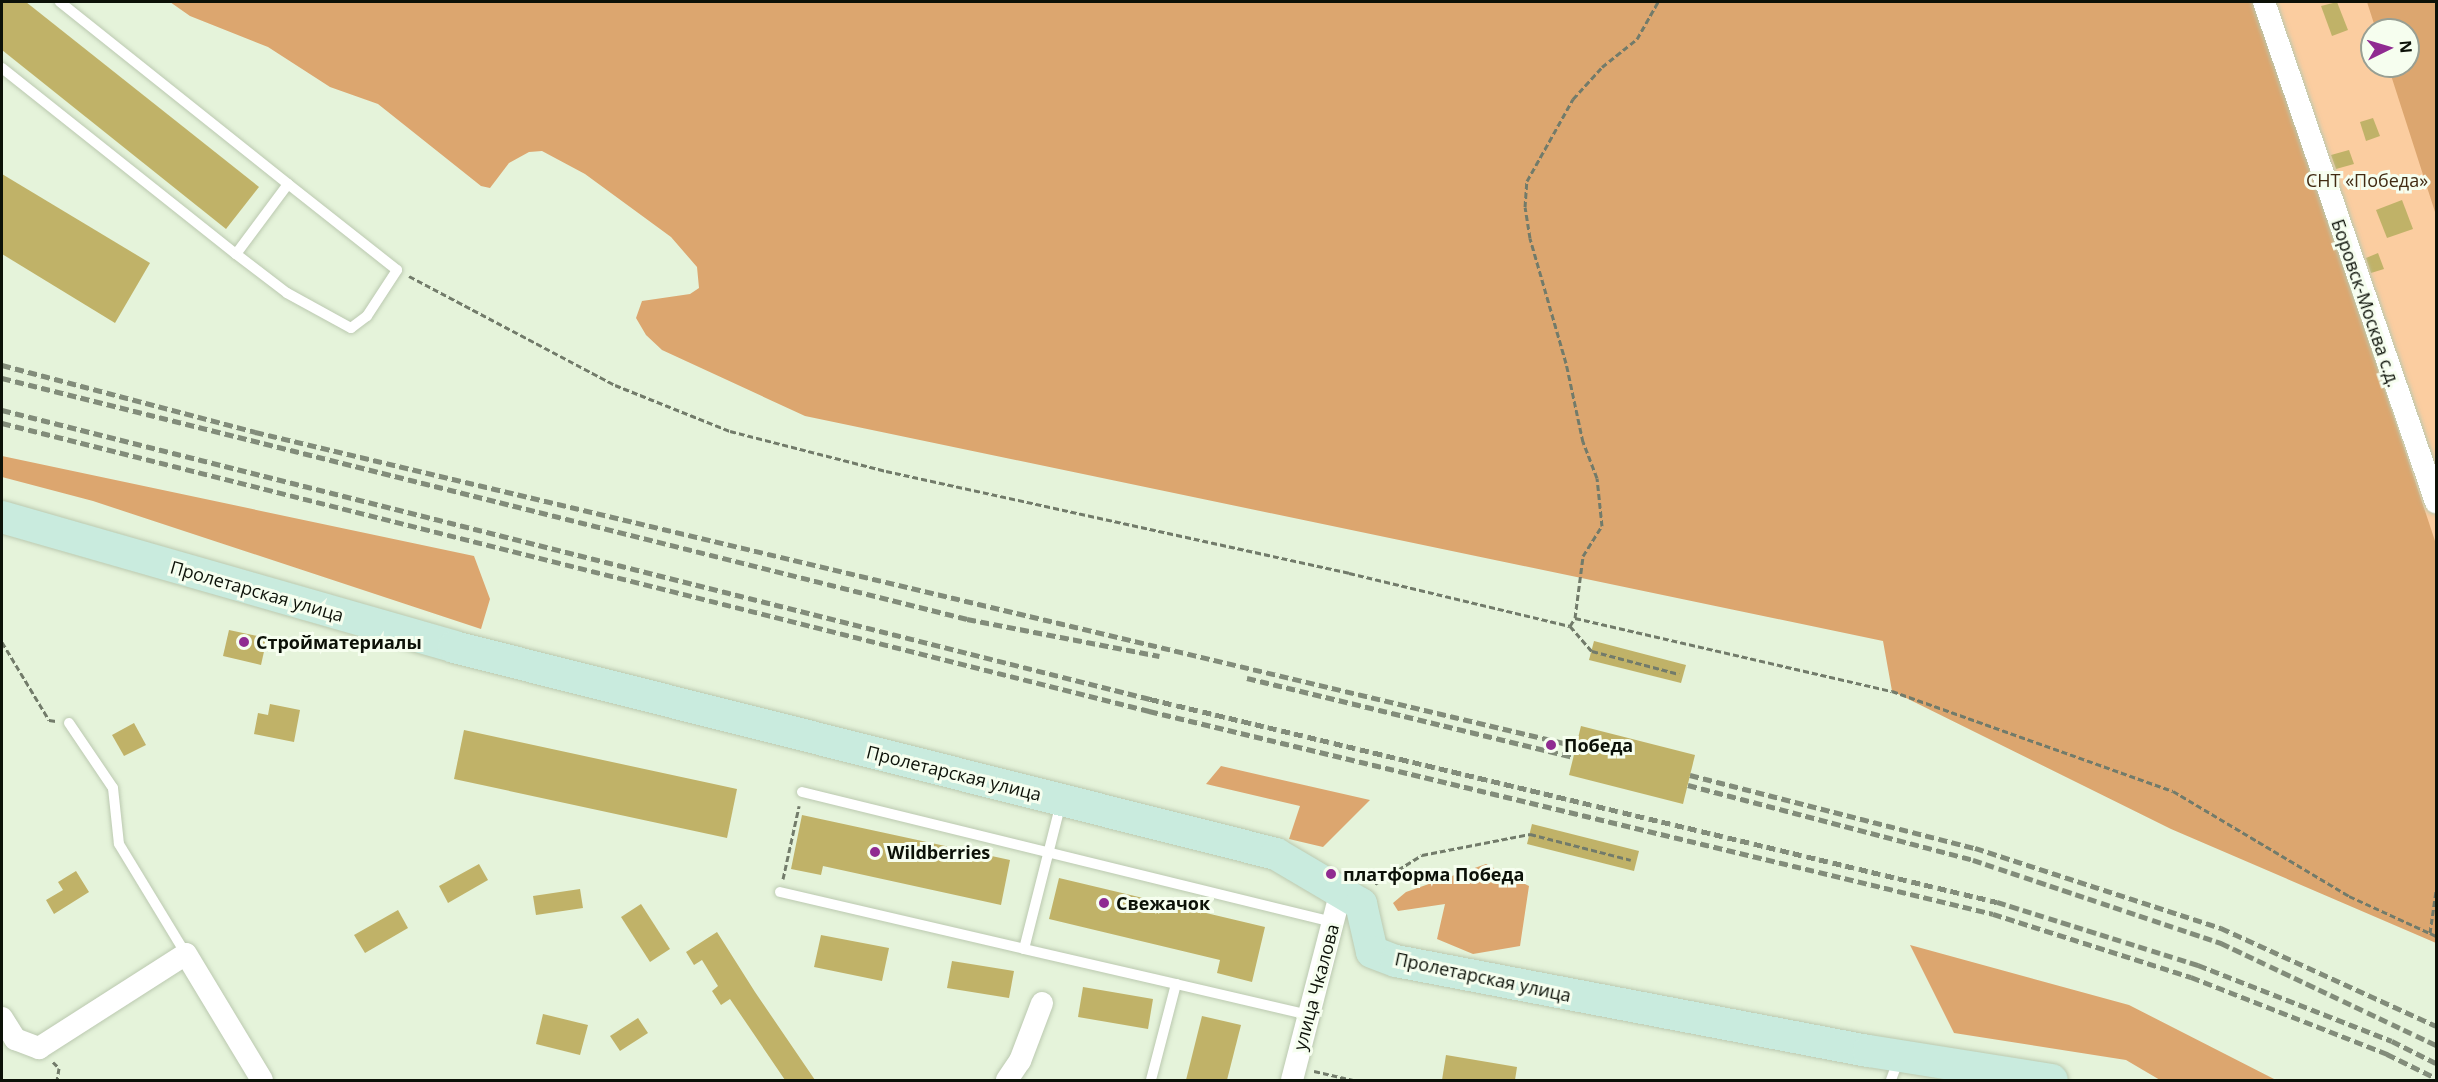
<!DOCTYPE html>
<html>
<head>
<meta charset="utf-8">
<style>
	body { margin:0 }
	#map { position:relative; width:2438px; height:1082px; overflow:hidden; background:#e5f3da; font-family:"Open Sans",sans-serif }
	div>[style] { position:absolute }
	[style*='--x'] { left:calc(var(--x)*1px); top:calc(var(--y)*1px); width:calc(var(--w)*1px); rotate:calc(var(--a)*1deg) }
	.green>* { inset:0; background:#fbcda0 }
	.forest>* { inset:0; background:#dca66f }
	.building>* { inset:0; background:#c0b268 }
	.path>* { height:3px; margin-top:-1.5px; transform-origin:0; background:repeating-linear-gradient(90deg,#727b6a 0 6px,transparent 0 9px) }
	.roads { filter:drop-shadow(0 0 2px #bbc9b0) drop-shadow(0 0 2px #bbc9b0) }
	.lane>* { height:10px; margin:-5px; padding:0 5px; transform-origin:5px; border-radius:5px; background:#fff }
	.street>* { height:22px; margin:-11px; padding:0 11px; transform-origin:11px; border-radius:11px; background:#fff }
	.secondary>* { height:32px; margin:-16px; padding:0 16px; transform-origin:16px; border-radius:16px; background:#c9ebde }
	.rail>* { height:4.5px; margin-top:-2.25px; transform-origin:0; background:repeating-linear-gradient(90deg,#828c7a 0 9px,transparent 0 13.5px) }
	.dots>* { width:16px; height:16px; translate:-50% -50%; box-sizing:border-box; border:3px solid #f6feef; border-radius:50% }
	span { translate:-50% -50%; white-space:nowrap; text-align:center; line-height:1.15; -webkit-text-stroke:6px #f6feef; paint-order:stroke }
	.park-label { font-size:18px; color:#422b13 }
	.street-label { font-size:18px; color:#0c1108 }
	.poi-label { font-size:18px; color:#0c1108; font-weight:700 }
	.left { translate:0 -50%; text-align:left }
	.frame { position:absolute; inset:0; border:3px solid #0c1108; pointer-events:none }
	.north { position:absolute; left:2360px; top:18px; width:60px; height:60px; box-sizing:border-box; background:#f6feef; border:2px solid #989f93; border-radius:50%; rotate:85deg; font-size:16px; font-weight:700; line-height:24px; text-align:center; color:#0c1108 }
	.north::after { content:''; display:block; margin:auto; width:21px; height:27px; background:#902b91; clip-path:polygon(50% 0,100% 100%,50% 72%,0 100%) }
</style>
</head>
<body>
<div id="map">
	<div class="green">
		<div style="clip-path:polygon(2244px 2px,2374px 2px,2383px 30px,2372px 30px,2372px 66px,2395px 66px,2436px 194px,2436px 556px)"></div>
	</div>
	<div class="forest">
		<div style="clip-path:polygon(170px 2px,2256px 2px,2436px 544px,2436px 943px,2171px 829px,1892px 691px,1883px 641px,805px 416px,662px 350px,646px 335px,636px 318px,642px 301px,690px 294px,699px 288px,697px 267px,671px 237px,585px 174px,542px 151px,529px 152px,509px 163px,490px 188px,481px 186px,378px 104px,330px 87px,268px 47px,190px 16px)"></div>
		<div style="clip-path:polygon(2367px 2px,2436px 2px,2436px 215px,2388px 66px,2408px 66px,2408px 30px,2376px 30px)"></div>
		<div style="clip-path:polygon(2px 456px,474px 556px,490px 599px,481px 629px,93px 501px,2px 477px)"></div>
		<div style="clip-path:polygon(1221px 766px,1370px 800px,1323px 847px,1289px 839px,1300px 806px,1206px 784px)"></div>
		<div style="clip-path:polygon(1486px 864px,1529px 886px,1520px 946px,1473px 954px,1437px 939px,1445px 904px,1398px 911px,1393px 903px,1406px 892px)"></div>
		<div style="clip-path:polygon(1910px 945px,2129px 1005px,2276px 1080px,2160px 1080px,2126px 1060px,1954px 1033px)"></div>
	</div>
	<div class="building">
		<div style="clip-path:polygon(2px 2px,26px 2px,259px 187px,226px 229px,2px 50px)"></div>
		<div style="clip-path:polygon(2337px 2px,2348px 30px,2332px 36px,2321px 6px)"></div>
		<div style="clip-path:polygon(2373px 118px,2380px 136px,2366px 141px,2360px 122px)"></div>
		<div style="clip-path:polygon(2349px 150px,2354px 164px,2336px 169px,2331px 155px)"></div>
		<div style="clip-path:polygon(2px 174px,150px 263px,115px 323px,2px 254px)"></div>
		<div style="clip-path:polygon(2402px 200px,2413px 229px,2387px 238px,2376px 210px)"></div>
		<div style="clip-path:polygon(2378px 253px,2384px 269px,2371px 273px,2366px 258px)"></div>
		<div style="clip-path:polygon(229px 630px,267px 638px,261px 665px,223px 656px)"></div>
		<div style="clip-path:polygon(1594px 641px,1686px 665px,1681px 683px,1589px 660px)"></div>
		<div style="clip-path:polygon(270px 704px,300px 710px,294px 742px,254px 734px,258px 713px,268px 715px)"></div>
		<div style="clip-path:polygon(134px 723px,146px 745px,124px 756px,112px 735px)"></div>
		<div style="clip-path:polygon(1581px 726px,1695px 755px,1683px 804px,1569px 775px)"></div>
		<div style="clip-path:polygon(464px 730px,737px 789px,727px 838px,454px 779px)"></div>
		<div style="clip-path:polygon(802px 815px,1010px 860px,1001px 905px,823px 866px,821px 875px,791px 869px)"></div>
		<div style="clip-path:polygon(1532px 824px,1639px 851px,1634px 871px,1527px 844px)"></div>
		<div style="clip-path:polygon(479px 864px,488px 880px,448px 903px,439px 886px)"></div>
		<div style="clip-path:polygon(76px 871px,89px 892px,54px 914px,46px 900px,63px 890px,58px 882px)"></div>
		<div style="clip-path:polygon(1059px 878px,1265px 927px,1252px 982px,1217px 973px,1220px 960px,1049px 919px)"></div>
		<div style="clip-path:polygon(580px 889px,583px 908px,536px 915px,533px 896px)"></div>
		<div style="clip-path:polygon(641px 904px,670px 949px,650px 962px,621px 917px)"></div>
		<div style="clip-path:polygon(398px 910px,408px 928px,365px 953px,354px 935px)"></div>
		<div style="clip-path:polygon(717px 932px,755px 992px,815px 1080px,785px 1080px,730px 999px,721px 1005px,712px 991px,718px 986px,702px 960px,694px 965px,686px 952px)"></div>
		<div style="clip-path:polygon(821px 935px,889px 948px,882px 981px,814px 967px)"></div>
		<div style="clip-path:polygon(952px 961px,1014px 971px,1009px 998px,947px 988px)"></div>
		<div style="clip-path:polygon(1083px 987px,1153px 999px,1148px 1029px,1078px 1017px)"></div>
		<div style="clip-path:polygon(543px 1014px,588px 1025px,580px 1055px,536px 1044px)"></div>
		<div style="clip-path:polygon(1202px 1016px,1241px 1025px,1227px 1080px,1186px 1080px)"></div>
		<div style="clip-path:polygon(638px 1018px,648px 1033px,620px 1051px,610px 1036px)"></div>
		<div style="clip-path:polygon(1446px 1055px,1517px 1067px,1515px 1080px,1442px 1080px)"></div>
	</div>
	<div class="path">
		<div style="--x:409;--y:276;--w:233;--a:27.9"></div>
		<div style="--x:615;--y:385;--w:124;--a:21.8"></div>
		<div style="--x:730;--y:431;--w:161;--a:14.4"></div>
		<div style="--x:886;--y:471;--w:474;--a:12.4"></div>
		<div style="--x:1349;--y:573;--w:227;--a:13.5"></div>
		<div style="--x:1570;--y:626;--w:33;--a:49"></div>
		<div style="--x:1592;--y:651;--w:90;--a:14.8"></div>
		<div style="--x:1575;--y:618;--w:325;--a:13"></div>
		<div style="--x:1892;--y:691;--w:298;--a:19.6"></div>
		<div style="--x:2173;--y:791;--w:205;--a:30.8"></div>
		<div style="--x:2349;--y:896;--w:89;--a:24.6"></div>
		<div style="--x:2430;--y:933;--w:42;--a:-81.9"></div>
		<div style="--x:1570;--y:626;--w:9;--a:-58"></div>
		<div style="--x:1575;--y:618;--w:63;--a:-82.6"></div>
		<div style="--x:1583;--y:556;--w:36;--a:-58"></div>
		<div style="--x:1602;--y:526;--w:48;--a:-95.9"></div>
		<div style="--x:1597;--y:478;--w:39;--a:-111"></div>
		<div style="--x:1583;--y:442;--w:81;--a:-102.1"></div>
		<div style="--x:1566;--y:363;--w:130;--a:-106.1"></div>
		<div style="--x:1530;--y:238;--w:31;--a:-99"></div>
		<div style="--x:1525;--y:207;--w:26;--a:-86"></div>
		<div style="--x:1527;--y:181;--w:94;--a:-60.7"></div>
		<div style="--x:1573;--y:99;--w:43;--a:-47.8"></div>
		<div style="--x:1602;--y:67;--w:45;--a:-38.7"></div>
		<div style="--x:1637;--y:39;--w:43;--a:-60.4"></div>
		<div style="--x:2;--y:642;--w:91;--a:58.9"></div>
		<div style="--x:49;--y:720;--w:7;--a:8"></div>
		<div style="--x:783;--y:879;--w:75;--a:-77.6"></div>
		<div style="--x:1375;--y:884;--w:55;--a:-31.7"></div>
		<div style="--x:1422;--y:855;--w:110;--a:-11"></div>
		<div style="--x:1530;--y:834;--w:104;--a:14.4"></div>
		<div style="--x:2430;--y:933;--w:7;--a:27"></div>
		<div style="--x:53;--y:1062;--w:8;--a:45"></div>
		<div style="--x:59;--y:1068;--w:12;--a:99"></div>
		<div style="--x:1314;--y:1071;--w:40;--a:13"></div>
	</div>
	<div class="roads">
		<div class="lane">
			<div style="--x:2;--y:68;--w:299;--a:38.5"></div>
			<div style="--x:236;--y:254;--w:87;--a:-53.4"></div>
			<div style="--x:288;--y:184;--w:292;--a:-141.4"></div>
			<div style="--x:236;--y:254;--w:64;--a:37.4"></div>
			<div style="--x:287;--y:293;--w:73;--a:28.7"></div>
			<div style="--x:351;--y:328;--w:20;--a:-37"></div>
			<div style="--x:367;--y:316;--w:55;--a:-56.9"></div>
			<div style="--x:397;--y:270;--w:139;--a:-141.7"></div>
			<div style="--x:69;--y:723;--w:78;--a:55.9"></div>
			<div style="--x:113;--y:788;--w:56;--a:83.9"></div>
			<div style="--x:119;--y:844;--w:129;--a:58.7"></div>
			<div style="--x:802;--y:792;--w:547;--a:13.76"></div>
			<div style="--x:780;--y:892;--w:251;--a:13.1"></div>
			<div style="--x:1024;--y:949;--w:151;--a:-75.8"></div>
			<div style="--x:1024;--y:949;--w:156;--a:13"></div>
			<div style="--x:1176;--y:984;--w:99;--a:104.6"></div>
			<div style="--x:1176;--y:984;--w:137;--a:13.1"></div>
			<div style="--x:1891;--y:1080;--w:23;--a:-70"></div>
		</div>
		<div class="street">
			<div style="--x:2264;--y:2;--w:529;--a:71.02"></div>
			<div style="--x:2;--y:1018;--w:25;--a:58"></div>
			<div style="--x:15;--y:1039;--w:26;--a:21"></div>
			<div style="--x:39;--y:1048;--w:174;--a:-32.6"></div>
			<div style="--x:186;--y:954;--w:147;--a:58.9"></div>
			<div style="--x:1007;--y:1080;--w:23;--a:-56"></div>
			<div style="--x:1020;--y:1061;--w:62;--a:-69.2"></div>
			<div style="--x:1292;--y:1080;--w:192;--a:-75.5"></div>
		</div>
		<div class="secondary">
			<div style="--x:2;--y:517;--w:470;--a:16"></div>
			<div style="--x:454;--y:647;--w:848;--a:14.13"></div>
			<div style="--x:1276;--y:854;--w:99;--a:30.5"></div>
			<div style="--x:1361;--y:904;--w:49;--a:77.1"></div>
			<div style="--x:1372;--y:952;--w:26;--a:21"></div>
			<div style="--x:1396;--y:961;--w:481;--a:10.8"></div>
			<div style="--x:1869;--y:1051;--w:185;--a:9"></div>
		</div>
	</div>
	<div class="rail">
		<div style="--x:2;--y:365;--w:262;--a:14.8"></div>
		<div style="--x:255;--y:432;--w:1358;--a:13.37"></div>
		<div style="--x:2;--y:378;--w:995;--a:14.02"></div>
		<div style="--x:967;--y:619;--w:196;--a:10.9"></div>
		<div style="--x:2;--y:410;--w:1184;--a:14.13"></div>
		<div style="--x:1150;--y:699;--w:871;--a:13.48"></div>
		<div style="--x:1997;--y:902;--w:211;--a:17.4"></div>
		<div style="--x:2198;--y:965;--w:208;--a:21.4"></div>
		<div style="--x:2392;--y:1041;--w:49;--a:26.6"></div>
		<div style="--x:2;--y:423;--w:1183;--a:14.09"></div>
		<div style="--x:1149;--y:711;--w:868;--a:13.52"></div>
		<div style="--x:1993;--y:914;--w:208;--a:17.7"></div>
		<div style="--x:2191;--y:977;--w:211;--a:21.4"></div>
		<div style="--x:2387;--y:1054;--w:55;--a:26.1"></div>
		<div style="--x:1247;--y:678;--w:335;--a:13.6"></div>
		<div style="--x:1690;--y:775;--w:294;--a:14.4"></div>
		<div style="--x:1975;--y:848;--w:259;--a:18"></div>
		<div style="--x:2221;--y:928;--w:236;--a:24.5"></div>
		<div style="--x:1688;--y:785;--w:295;--a:14.7"></div>
		<div style="--x:1973;--y:860;--w:262;--a:18.5"></div>
		<div style="--x:2221;--y:943;--w:238;--a:25.4"></div>
	</div>
	<div class="dots">
		<div style="left:244px;top:642px;background:#902b91"></div>
		<div style="left:1551px;top:745px;background:#902b91"></div>
		<div style="left:875px;top:852px;background:#902b91"></div>
		<div style="left:1331px;top:874px;background:#902b91"></div>
		<div style="left:1104px;top:903px;background:#902b91"></div>
	</div>
	<div class="park-label">
		<span style="left:2367px;top:180px">СНТ «Победа»</span>
	</div>
	<div class="street-label">
		<span style="left:2366px;top:303px;rotate:71deg">Боровск-Москва с.д.</span>
		<span style="left:257px;top:591px;rotate:16deg">Пролетарская улица</span>
		<span style="left:954px;top:773px;rotate:14deg">Пролетарская улица</span>
		<span style="left:1483px;top:977px;rotate:12deg">Пролетарская улица</span>
		<span style="left:1316px;top:987px;rotate:-75deg">улица Чкалова</span>
	</div>
	<div class="poi-label">
		<span class="left" style="left:256px;top:642px">Стройматериалы</span>
		<span class="left" style="left:1564px;top:745px">Победа</span>
		<span class="left" style="left:887px;top:852px">Wildberries</span>
		<span class="left" style="left:1343px;top:874px">платформа Победа</span>
		<span class="left" style="left:1116px;top:903px">Свежачок</span>
	</div>
	<div class="frame"></div>
	<div class="north">N</div>
</div>
</body>
</html>
